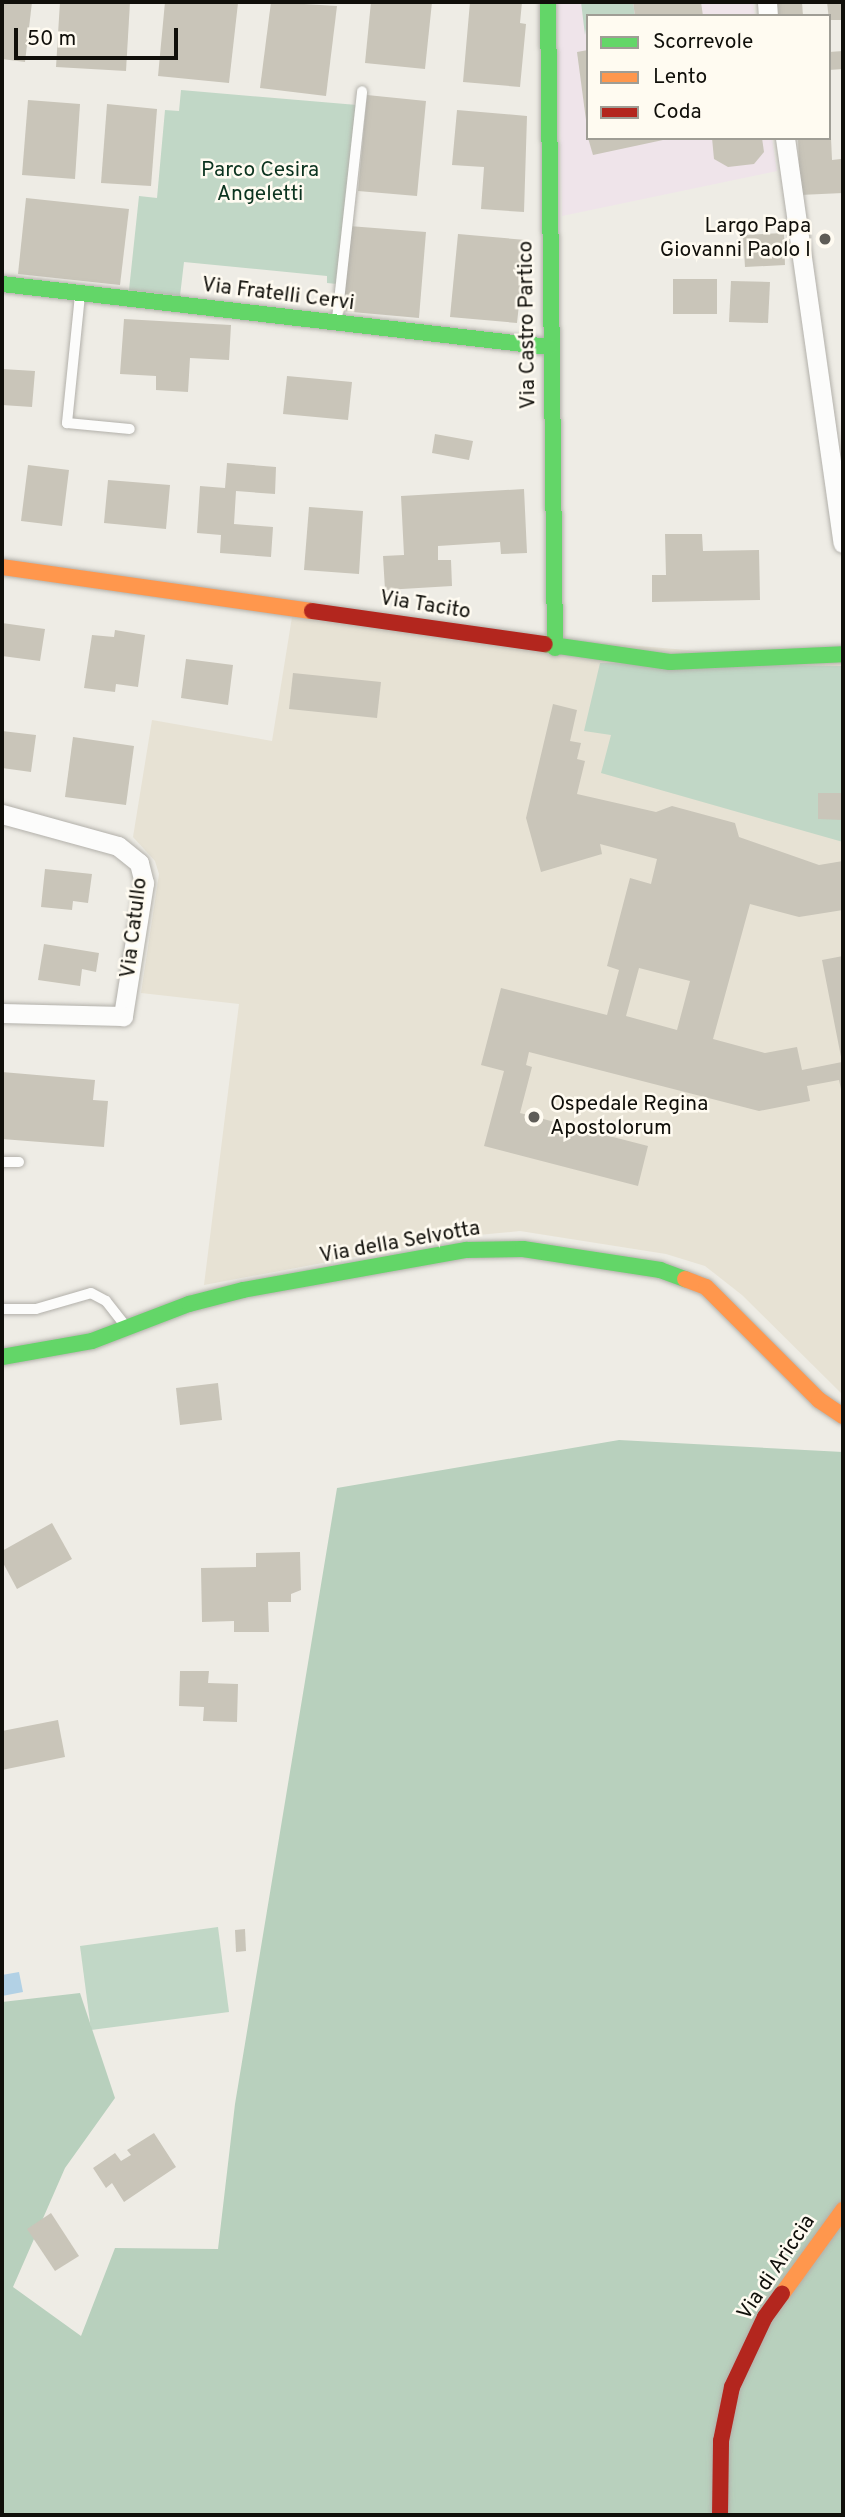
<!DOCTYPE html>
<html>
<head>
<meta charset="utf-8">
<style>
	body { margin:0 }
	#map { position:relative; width:845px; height:2517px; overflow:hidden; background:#eeece5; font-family:Overpass,sans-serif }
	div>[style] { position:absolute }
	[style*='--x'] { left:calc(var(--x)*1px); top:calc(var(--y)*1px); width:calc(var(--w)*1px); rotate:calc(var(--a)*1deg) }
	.built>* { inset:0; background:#e7e2d4 }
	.education>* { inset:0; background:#efe4ea }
	.green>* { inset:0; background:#c1d7c6 }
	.forest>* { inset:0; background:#b8d0bd }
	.water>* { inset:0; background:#b2d1e5 }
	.building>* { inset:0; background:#c9c5b9 }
	.roads { filter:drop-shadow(0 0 2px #b2b0aa) drop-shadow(0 0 2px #b2b0aa) }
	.lane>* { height:10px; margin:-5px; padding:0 5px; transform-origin:5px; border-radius:5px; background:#fcfcfb }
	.street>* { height:19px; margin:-9.5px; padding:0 9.5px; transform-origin:9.5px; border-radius:9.5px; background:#fcfcfb }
	.fast>* { height:16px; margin:-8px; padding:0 8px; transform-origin:8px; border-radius:8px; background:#63d668 }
	.slow>* { height:16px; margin:-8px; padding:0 8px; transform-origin:8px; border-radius:8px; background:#ff974d }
	.jam>* { height:16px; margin:-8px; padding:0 8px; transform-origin:8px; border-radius:8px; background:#b3261e }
	.dots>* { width:19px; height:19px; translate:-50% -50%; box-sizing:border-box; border:4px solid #fffbf1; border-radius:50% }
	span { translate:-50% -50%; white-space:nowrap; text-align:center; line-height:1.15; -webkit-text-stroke:5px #fffbf1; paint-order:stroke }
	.park-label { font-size:21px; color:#0b331f }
	.poi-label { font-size:21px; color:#100f0a }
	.right { translate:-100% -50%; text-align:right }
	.left { translate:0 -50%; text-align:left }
	.street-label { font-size:21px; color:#100f0a }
	.frame { position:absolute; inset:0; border:4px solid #100f0a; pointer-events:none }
	.legend { position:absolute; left:586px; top:14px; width:245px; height:126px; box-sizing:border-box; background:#fffbf1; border:2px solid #9f9d95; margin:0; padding:9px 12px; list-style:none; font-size:21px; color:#100f0a }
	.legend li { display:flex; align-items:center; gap:14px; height:35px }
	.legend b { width:35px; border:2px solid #9f9d95 }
	.scale { position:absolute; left:14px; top:28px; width:164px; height:32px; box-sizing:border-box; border:4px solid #100f0a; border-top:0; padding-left:9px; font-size:21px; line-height:24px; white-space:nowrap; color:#100f0a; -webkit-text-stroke:5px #fffbf1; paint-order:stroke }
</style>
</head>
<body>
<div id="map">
	<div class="built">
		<div style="clip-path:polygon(292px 617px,843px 663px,843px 1395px,742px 1295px,705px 1266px,666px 1254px,520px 1231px,468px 1236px,204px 1285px,239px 1004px,141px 993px,159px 874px,155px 861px,133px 837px,152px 720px,272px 741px)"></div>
	</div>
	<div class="education">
		<div style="clip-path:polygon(558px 2px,753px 2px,755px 16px,588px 16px,588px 138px,772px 138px,777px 171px,562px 216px)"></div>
	</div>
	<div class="green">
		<div style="clip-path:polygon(581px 2px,633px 2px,635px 16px,588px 16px,585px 35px)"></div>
		<div style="clip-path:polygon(181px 90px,357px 105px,337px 284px,327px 283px,327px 276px,184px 262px,180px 296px,129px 290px,139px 196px,157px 198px,165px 110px,179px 111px)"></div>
		<div style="clip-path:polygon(600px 663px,843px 666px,843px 842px,601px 773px,611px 735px,584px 731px)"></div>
		<div style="clip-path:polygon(218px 1927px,229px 2012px,91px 2030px,80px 1946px)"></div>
	</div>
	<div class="forest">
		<div style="clip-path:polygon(619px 1440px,843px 1452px,843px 2515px,2px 2515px,2px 2002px,80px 1993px,115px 2098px,65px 2168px,13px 2287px,81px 2336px,115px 2248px,218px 2249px,235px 2104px,337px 1488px)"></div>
	</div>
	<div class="water">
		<div style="clip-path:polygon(19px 1972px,23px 1992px,2px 1996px,2px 1975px)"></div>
	</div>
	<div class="building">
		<div style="clip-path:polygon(2px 2px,32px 2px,25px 62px,2px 59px)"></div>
		<div style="clip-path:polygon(60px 2px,130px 2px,126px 71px,56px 67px)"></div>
		<div style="clip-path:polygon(165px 2px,238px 3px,229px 83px,158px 76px)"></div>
		<div style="clip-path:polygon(271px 2px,337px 6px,326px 96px,260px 88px)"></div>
		<div style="clip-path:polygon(371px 2px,432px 2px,425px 69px,365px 63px)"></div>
		<div style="clip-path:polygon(470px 2px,522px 2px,520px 23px,526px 24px,520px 87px,463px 82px)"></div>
		<div style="clip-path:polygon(633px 2px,701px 2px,703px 16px,635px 16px)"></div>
		<div style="clip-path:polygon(773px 2px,802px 2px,803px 16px,774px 16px)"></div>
		<div style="clip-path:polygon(827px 2px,843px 2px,843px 20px,829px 20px)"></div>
		<div style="clip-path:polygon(588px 50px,588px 120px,586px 120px,577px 52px)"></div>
		<div style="clip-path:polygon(843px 51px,843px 69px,829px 70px,829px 52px)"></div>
		<div style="clip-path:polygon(367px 95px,426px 101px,417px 196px,358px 191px)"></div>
		<div style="clip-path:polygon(28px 100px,80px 104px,75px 179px,22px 175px)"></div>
		<div style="clip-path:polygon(107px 104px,157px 109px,151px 186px,101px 183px)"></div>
		<div style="clip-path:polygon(457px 110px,527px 116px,524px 212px,481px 209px,484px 167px,452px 165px)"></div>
		<div style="clip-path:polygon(588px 138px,663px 138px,663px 140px,593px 155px)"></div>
		<div style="clip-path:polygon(712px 138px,762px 138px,764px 152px,754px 164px,728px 167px,714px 159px)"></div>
		<div style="clip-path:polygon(798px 138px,831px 138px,832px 160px,841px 159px,843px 193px,800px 195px)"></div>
		<div style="clip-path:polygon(26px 198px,129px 209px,120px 285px,18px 274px)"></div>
		<div style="clip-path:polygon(349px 226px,426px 232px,419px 318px,341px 311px)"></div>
		<div style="clip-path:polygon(784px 233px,785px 265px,745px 267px,743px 235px)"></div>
		<div style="clip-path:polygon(458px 234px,526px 240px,517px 323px,450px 317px)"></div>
		<div style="clip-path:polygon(673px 279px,717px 279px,717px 314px,673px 314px)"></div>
		<div style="clip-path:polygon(731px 281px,770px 282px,768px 323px,729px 322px)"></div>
		<div style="clip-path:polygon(124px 319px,231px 325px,229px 360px,190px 358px,188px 392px,156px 390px,156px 376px,120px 374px)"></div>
		<div style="clip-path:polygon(2px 369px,35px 371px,32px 407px,2px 405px)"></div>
		<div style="clip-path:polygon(287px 376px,352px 382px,348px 420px,283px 414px)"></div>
		<div style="clip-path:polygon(435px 434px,473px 441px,469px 460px,432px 453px)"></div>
		<div style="clip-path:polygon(227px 463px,276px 467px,275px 494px,236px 491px,234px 524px,273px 527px,271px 557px,220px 553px,221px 535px,197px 533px,200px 486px,225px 488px)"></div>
		<div style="clip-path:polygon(28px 465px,69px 470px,62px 526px,21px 521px)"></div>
		<div style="clip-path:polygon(108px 480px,170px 485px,166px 529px,104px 523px)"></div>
		<div style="clip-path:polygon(524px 489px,527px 553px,501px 554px,500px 542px,438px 546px,438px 560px,451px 560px,452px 586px,385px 590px,383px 556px,404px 555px,401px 496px)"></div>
		<div style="clip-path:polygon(309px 507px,363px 511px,359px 574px,304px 570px)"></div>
		<div style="clip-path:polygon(665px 534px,702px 534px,703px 551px,759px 550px,760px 600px,652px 602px,652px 575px,666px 575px)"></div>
		<div style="clip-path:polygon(2px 623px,45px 629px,40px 661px,2px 656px)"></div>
		<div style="clip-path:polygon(115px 630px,145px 635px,138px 687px,116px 684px,115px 692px,84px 688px,92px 635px,114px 637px)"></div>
		<div style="clip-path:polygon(186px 659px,233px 665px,228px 705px,181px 698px)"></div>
		<div style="clip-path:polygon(293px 673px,381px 682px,377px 718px,289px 709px)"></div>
		<div style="clip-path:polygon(evenodd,553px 704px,577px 710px,570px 741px,581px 743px,577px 759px,585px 761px,577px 794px,656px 812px,672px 806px,735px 823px,739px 837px,819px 865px,843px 861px,843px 910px,799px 917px,750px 904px,713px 1039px,765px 1053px,797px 1047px,802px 1070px,842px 1062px,822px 960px,843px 956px,843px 1098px,839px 1080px,807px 1086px,810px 1101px,759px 1111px,529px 1052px,526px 1065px,532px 1067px,520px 1113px,648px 1146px,638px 1186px,484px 1146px,504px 1071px,481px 1065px,501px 988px,607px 1015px,619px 970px,607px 966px,630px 878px,651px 884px,657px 859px,600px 844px,602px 854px,541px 872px,526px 818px,553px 704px,639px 968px,690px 981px,677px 1030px,626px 1016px,639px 968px)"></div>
		<div style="clip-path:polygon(2px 731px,36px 735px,31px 772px,2px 768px)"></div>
		<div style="clip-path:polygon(73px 737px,134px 746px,126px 805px,65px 797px)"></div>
		<div style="clip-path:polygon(818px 793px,843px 793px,843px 820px,818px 819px)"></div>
		<div style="clip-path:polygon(45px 869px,92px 874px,88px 903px,73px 901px,72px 910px,41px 907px)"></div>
		<div style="clip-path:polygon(44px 944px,99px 953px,96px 972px,82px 969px,80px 986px,38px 980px)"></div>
		<div style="clip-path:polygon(2px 1072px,95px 1080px,93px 1100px,108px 1101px,104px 1147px,2px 1139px)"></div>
		<div style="clip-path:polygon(218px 1383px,222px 1420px,180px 1425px,176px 1388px)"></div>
		<div style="clip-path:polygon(52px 1523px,72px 1559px,17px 1589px,2px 1561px,2px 1551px)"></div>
		<div style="clip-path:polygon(300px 1552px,301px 1590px,291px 1594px,291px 1602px,268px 1602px,269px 1632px,234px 1632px,234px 1621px,202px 1622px,201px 1568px,256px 1567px,256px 1553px)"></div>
		<div style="clip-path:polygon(180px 1671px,209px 1671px,208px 1683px,238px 1684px,237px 1722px,203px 1721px,204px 1707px,179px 1706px)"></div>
		<div style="clip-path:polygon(58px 1720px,65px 1757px,2px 1770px,2px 1731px)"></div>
		<div style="clip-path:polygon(245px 1929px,246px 1951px,236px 1952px,235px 1930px)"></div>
		<div style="clip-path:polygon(154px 2133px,176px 2167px,124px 2202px,112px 2183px,106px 2188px,93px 2168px,115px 2153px,121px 2161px,131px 2155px,127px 2150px)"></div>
		<div style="clip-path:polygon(51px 2213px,79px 2256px,55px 2271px,27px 2229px)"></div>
	</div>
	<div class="roads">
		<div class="lane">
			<div style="--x:80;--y:295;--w:129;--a:95.8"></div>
			<div style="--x:67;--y:423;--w:63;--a:5.4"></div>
			<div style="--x:337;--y:319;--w:229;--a:-83.7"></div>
			<div style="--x:2;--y:1162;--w:17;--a:0"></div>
			<div style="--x:2;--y:1309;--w:34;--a:0"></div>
			<div style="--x:36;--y:1309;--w:57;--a:-16.2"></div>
			<div style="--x:91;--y:1293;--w:17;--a:28"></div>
			<div style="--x:106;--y:1301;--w:31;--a:52"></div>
		</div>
		<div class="street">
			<div style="--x:767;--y:2;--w:14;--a:86"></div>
			<div style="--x:785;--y:138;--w:409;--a:81.9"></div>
			<div style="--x:2;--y:814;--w:120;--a:15.4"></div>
			<div style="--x:118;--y:846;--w:27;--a:39"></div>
			<div style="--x:139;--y:863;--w:21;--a:76"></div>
			<div style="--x:144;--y:883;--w:135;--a:99"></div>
			<div style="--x:123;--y:1016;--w:121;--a:-178.6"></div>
		</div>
		<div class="fast">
			<div style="--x:548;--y:2;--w:646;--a:89.38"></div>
			<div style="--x:2;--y:284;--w:551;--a:6.57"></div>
			<div style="--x:545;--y:644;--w:126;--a:8.2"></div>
			<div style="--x:670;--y:662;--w:173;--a:-2.6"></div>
			<div style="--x:2;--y:1357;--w:91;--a:-10.1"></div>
			<div style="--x:92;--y:1341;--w:104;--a:-20.9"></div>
			<div style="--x:189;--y:1304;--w:56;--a:-14.5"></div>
			<div style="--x:243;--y:1290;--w:227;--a:-10.2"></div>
			<div style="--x:466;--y:1250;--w:57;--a:-1"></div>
			<div style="--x:523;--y:1249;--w:139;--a:8.7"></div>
			<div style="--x:660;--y:1270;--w:27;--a:20"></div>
		</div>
		<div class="slow">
			<div style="--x:2;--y:567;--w:313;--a:8.1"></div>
			<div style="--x:685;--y:1279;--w:22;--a:21"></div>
			<div style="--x:706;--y:1287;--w:160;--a:45"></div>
			<div style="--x:819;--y:1400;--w:29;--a:34"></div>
			<div style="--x:782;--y:2294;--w:104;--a:-54"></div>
		</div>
		<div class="jam">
			<div style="--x:312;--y:611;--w:235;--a:8.1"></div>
			<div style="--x:720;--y:2515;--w:74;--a:-89.2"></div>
			<div style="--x:721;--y:2441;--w:55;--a:-78.5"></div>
			<div style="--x:732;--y:2387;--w:77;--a:-64.8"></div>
			<div style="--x:765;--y:2317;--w:29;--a:-54"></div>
		</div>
	</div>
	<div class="dots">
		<div style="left:825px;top:239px;background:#5e5c57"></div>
		<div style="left:534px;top:1117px;background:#5e5c57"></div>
	</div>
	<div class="park-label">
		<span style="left:260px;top:183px">Parco Cesira<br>Angeletti</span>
	</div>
	<div class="poi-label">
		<span class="right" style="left:811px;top:239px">Largo Papa<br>Giovanni Paolo I</span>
		<span class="left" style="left:550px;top:1117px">Ospedale Regina<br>Apostolorum</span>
	</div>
	<div class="street-label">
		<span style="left:278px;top:295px;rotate:7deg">Via Fratelli Cervi</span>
		<span style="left:528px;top:325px;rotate:-91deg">Via Castro Partico</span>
		<span style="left:425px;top:606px;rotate:9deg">Via Tacito</span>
		<span style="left:135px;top:928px;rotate:-83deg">Via Catullo</span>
		<span style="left:400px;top:1243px;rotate:-10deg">Via della Selvotta</span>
		<span style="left:777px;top:2268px;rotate:-56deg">Via di Ariccia</span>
	</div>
	<div class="frame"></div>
	<ul class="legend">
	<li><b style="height:9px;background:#63d668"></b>Scorrevole</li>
	<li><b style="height:9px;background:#ff974d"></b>Lento</li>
	<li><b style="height:9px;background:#b3261e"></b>Coda</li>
	</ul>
	<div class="scale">50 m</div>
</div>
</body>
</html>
